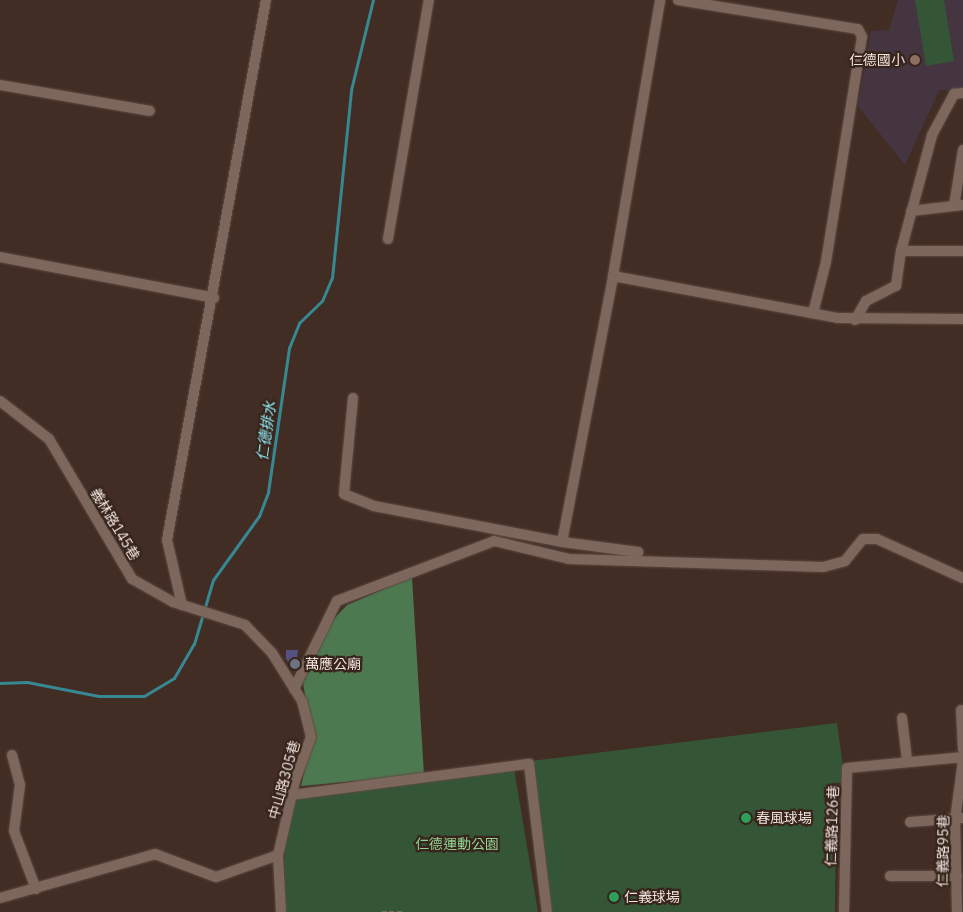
<!DOCTYPE html>
<html>
<head>
<meta charset="utf-8">
<style>
	body { margin:0 }
	#map { position:relative; width:963px; height:912px; overflow:hidden; background:#422d24; font-family:"IBM Plex Sans","Noto Sans TC",sans-serif }
	div>[style] { position:absolute }
	[style*='--x'] { left:calc(var(--x)*1px); top:calc(var(--y)*1px); width:calc(var(--w)*1px); rotate:calc(var(--a)*1deg) }
	.education>* { inset:0; background:#453541 }
	.green>* { inset:0; background:#345637 }
	.forest>* { inset:0; background:#4d7950 }
	.stream>* { height:3px; margin:-1.5px; padding:0 1.5px; transform-origin:1.5px; border-radius:1.5px; background:#368993 }
	.building>* { inset:0; background:#565183 }
	.path>* { height:2px; margin-top:-1px; transform-origin:0; background:repeating-linear-gradient(90deg,#79675f 0 5px,transparent 0 7.5px) }
	.roads { filter:drop-shadow(0 0 1px #5c4b43) drop-shadow(0 0 1px #5c4b43) }
	.minor>* { height:10px; margin:-5px; padding:0 5px; transform-origin:5px; border-radius:5px; background:#7d665c }
	.dots>* { width:14px; height:14px; translate:-50% -50%; box-sizing:border-box; border:2px solid #37241b; border-radius:50% }
	span { translate:-50% -50%; white-space:nowrap; text-align:center; line-height:1.15; -webkit-text-stroke:4.5px #37241b; paint-order:stroke }
	.poi-label { font-size:14px; color:#f0e3dd }
	.right { translate:-100% -50%; text-align:right }
	.left { translate:0 -50%; text-align:left }
	.street-label { font-size:14px; color:#f0e3dd }
	.park-label { font-size:14px; color:#8fd293 }
	.water-label { font-size:15px; color:#92edf9; font-style:italic }
</style>
</head>
<body>
<div id="map">
	<div class="education">
		<div style="clip-path:polygon(898px 0,963px 0,963px 90px,939px 90px,905px 165px,858px 106px,871px 31px,889px 30px)"></div>
	</div>
	<div class="green">
		<div style="clip-path:polygon(915px 0,944px 0,954px 61px,926px 66px)"></div>
		<div style="clip-path:polygon(837px 723px,845px 782px,836px 783px,835px 912px,542px 912px,523px 762px)"></div>
		<div style="clip-path:polygon(514px 769px,538px 912px,285px 912px,284px 831px,295px 794px)"></div>
	</div>
	<div class="forest">
		<div style="clip-path:polygon(412px 577px,424px 775px,301px 786px,312px 738px,303px 683px,330px 623px,347px 605px)"></div>
	</div>
	<div class="stream">
		<div style="--x:0;--y:683;--w:27;--a:-2"></div>
		<div style="--x:27;--y:682;--w:73;--a:11"></div>
		<div style="--x:99;--y:696;--w:45;--a:0"></div>
		<div style="--x:144;--y:696;--w:35;--a:-31"></div>
		<div style="--x:174;--y:678;--w:39;--a:-60"></div>
		<div style="--x:194;--y:644;--w:67;--a:-73.5"></div>
		<div style="--x:213;--y:580;--w:79;--a:-54.3"></div>
		<div style="--x:259;--y:516;--w:26;--a:-69"></div>
		<div style="--x:268;--y:492;--w:146;--a:-81.7"></div>
		<div style="--x:289;--y:348;--w:27;--a:-68"></div>
		<div style="--x:299;--y:323;--w:32;--a:-44"></div>
		<div style="--x:322;--y:301;--w:25;--a:-67"></div>
		<div style="--x:332;--y:278;--w:189;--a:-84.2"></div>
		<div style="--x:351;--y:90;--w:93;--a:-76.3"></div>
	</div>
	<div class="building">
		<div style="clip-path:polygon(286px 650px,298px 650px,295px 671px,286px 659px)"></div>
	</div>
	<div class="path">
		<div style="--x:382;--y:912;--w:20;--a:0"></div>
	</div>
	<div class="roads">
		<div class="minor">
			<div style="--x:678;--y:0;--w:182;--a:9.2"></div>
			<div style="--x:858;--y:29;--w:9;--a:63"></div>
			<div style="--x:862;--y:37;--w:228;--a:99.1"></div>
			<div style="--x:826;--y:262;--w:53;--a:104.3"></div>
			<div style="--x:0;--y:85;--w:152;--a:9.8"></div>
			<div style="--x:954;--y:206;--w:57;--a:-80.9"></div>
			<div style="--x:911;--y:211;--w:52;--a:-6.6"></div>
			<div style="--x:388;--y:239;--w:242;--a:-80.3"></div>
			<div style="--x:901;--y:251;--w:62;--a:0"></div>
			<div style="--x:0;--y:257;--w:218;--a:10.8"></div>
			<div style="--x:613;--y:276;--w:228;--a:10.6"></div>
			<div style="--x:837;--y:318;--w:126;--a:0.5"></div>
			<div style="--x:855;--y:320;--w:22;--a:-60"></div>
			<div style="--x:866;--y:301;--w:34;--a:-27"></div>
			<div style="--x:896;--y:286;--w:35;--a:-82"></div>
			<div style="--x:901;--y:251;--w:120;--a:-75"></div>
			<div style="--x:932;--y:135;--w:47;--a:-61.8"></div>
			<div style="--x:954;--y:94;--w:9;--a:-6"></div>
			<div style="--x:353;--y:398;--w:96;--a:95.4"></div>
			<div style="--x:344;--y:494;--w:32;--a:22"></div>
			<div style="--x:374;--y:506;--w:191;--a:10.8"></div>
			<div style="--x:562;--y:542;--w:77;--a:7.5"></div>
			<div style="--x:0;--y:401;--w:62;--a:37.8"></div>
			<div style="--x:49;--y:439;--w:163;--a:59.3"></div>
			<div style="--x:132;--y:579;--w:47;--a:29.3"></div>
			<div style="--x:173;--y:602;--w:76;--a:17.7"></div>
			<div style="--x:245;--y:625;--w:39;--a:46"></div>
			<div style="--x:272;--y:653;--w:57;--a:58"></div>
			<div style="--x:302;--y:701;--w:37;--a:76"></div>
			<div style="--x:311;--y:737;--w:47;--a:110"></div>
			<div style="--x:295;--y:781;--w:76;--a:102.9"></div>
			<div style="--x:278;--y:855;--w:57;--a:87"></div>
			<div style="--x:562;--y:542;--w:271;--a:-79.1"></div>
			<div style="--x:613;--y:276;--w:280;--a:-80.3"></div>
			<div style="--x:182;--y:605;--w:67;--a:-103"></div>
			<div style="--x:167;--y:540;--w:549;--a:-79.61"></div>
			<div style="--x:294;--y:689;--w:98;--a:-64"></div>
			<div style="--x:337;--y:601;--w:168;--a:-20.9"></div>
			<div style="--x:494;--y:541;--w:77;--a:13.5"></div>
			<div style="--x:569;--y:559;--w:254;--a:1.8"></div>
			<div style="--x:823;--y:567;--w:23;--a:-15"></div>
			<div style="--x:845;--y:561;--w:28;--a:-51"></div>
			<div style="--x:863;--y:539;--w:14;--a:0"></div>
			<div style="--x:877;--y:539;--w:94;--a:24.4"></div>
			<div style="--x:961;--y:710;--w:39;--a:87"></div>
			<div style="--x:902;--y:718;--w:42;--a:83.2"></div>
			<div style="--x:12;--y:755;--w:31;--a:75"></div>
			<div style="--x:20;--y:785;--w:46;--a:97.4"></div>
			<div style="--x:14;--y:831;--w:62;--a:69.2"></div>
			<div style="--x:292;--y:795;--w:239;--a:-7.5"></div>
			<div style="--x:529;--y:764;--w:149;--a:83.1"></div>
			<div style="--x:910;--y:822;--w:53;--a:-4.3"></div>
			<div style="--x:890;--y:876;--w:67;--a:0"></div>
			<div style="--x:0;--y:898;--w:161;--a:-15.8"></div>
			<div style="--x:155;--y:854;--w:65;--a:20.7"></div>
			<div style="--x:216;--y:877;--w:66;--a:-19.5"></div>
			<div style="--x:844;--y:912;--w:144;--a:-88.8"></div>
			<div style="--x:847;--y:768;--w:117;--a:-5.4"></div>
			<div style="--x:957;--y:912;--w:92;--a:-91.2"></div>
			<div style="--x:955;--y:820;--w:60;--a:-82.3"></div>
		</div>
	</div>
	<div class="dots">
		<div style="left:915px;top:60px;background:#8d6e63"></div>
		<div style="left:295px;top:664px;background:#6b7280"></div>
		<div style="left:746px;top:818px;background:#2e9e5b"></div>
		<div style="left:614px;top:897px;background:#2e9e5b"></div>
	</div>
	<div class="poi-label">
		<span class="right" style="left:905px;top:60px">仁德國小</span>
		<span class="left" style="left:305px;top:664px">萬應公廟</span>
		<span class="left" style="left:756px;top:818px">春風球場</span>
		<span class="left" style="left:624px;top:897px">仁義球場</span>
	</div>
	<div class="street-label">
		<span style="left:115px;top:524px;rotate:59deg">義林路145巷</span>
		<span style="left:284px;top:780px;rotate:-74deg">中山路305巷</span>
		<span style="left:832px;top:826px;rotate:-88deg">仁義路126巷</span>
		<span style="left:943px;top:851px;rotate:-89deg">仁義路95巷</span>
	</div>
	<div class="park-label">
		<span style="left:457px;top:844px">仁德運動公園</span>
	</div>
	<div class="water-label">
		<span style="left:266px;top:431px;rotate:-82deg">仁德排水</span>
	</div>
</div>
</body>
</html>
